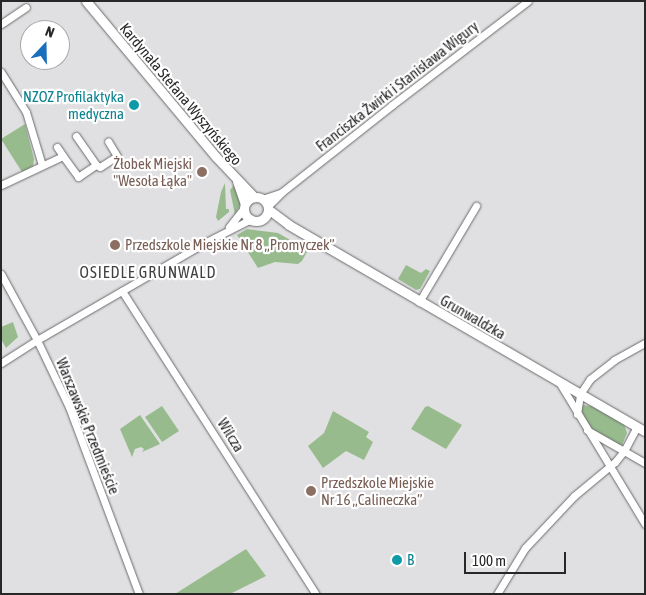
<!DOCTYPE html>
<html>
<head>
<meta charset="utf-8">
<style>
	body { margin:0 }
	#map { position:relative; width:646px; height:595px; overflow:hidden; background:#e0e0e3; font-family:"Asap Condensed",sans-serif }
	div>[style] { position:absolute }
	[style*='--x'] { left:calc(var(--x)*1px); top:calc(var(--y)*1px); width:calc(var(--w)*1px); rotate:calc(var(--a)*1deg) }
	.green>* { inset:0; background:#98bb8e }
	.roads { filter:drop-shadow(0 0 1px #6a6a6c) drop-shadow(0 0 1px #6a6a6c) }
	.minor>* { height:7px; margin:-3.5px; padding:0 3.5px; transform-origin:3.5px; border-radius:3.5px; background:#fff }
	.tertiary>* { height:9px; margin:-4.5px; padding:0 4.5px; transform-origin:4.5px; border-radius:4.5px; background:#fff }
	.tertiary>.ring { margin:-4.5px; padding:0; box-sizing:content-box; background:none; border:9px solid #fff; border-radius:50% }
	.dots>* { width:14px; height:14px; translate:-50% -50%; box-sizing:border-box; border:2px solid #fff; border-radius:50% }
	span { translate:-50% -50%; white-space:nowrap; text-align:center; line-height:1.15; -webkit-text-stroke:4.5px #fff; paint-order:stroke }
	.street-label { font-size:15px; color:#272728 }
	.culture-label { font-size:15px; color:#0d838f }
	.right { translate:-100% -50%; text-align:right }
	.left { translate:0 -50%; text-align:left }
	.education-label { font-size:15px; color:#785e54 }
	.neighbourhood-label { font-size:16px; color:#404042; letter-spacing:1px }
	.frame { position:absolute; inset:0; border:2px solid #272728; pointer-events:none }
	.north { position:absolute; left:20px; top:20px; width:50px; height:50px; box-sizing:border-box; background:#fff; border:1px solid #a9a9a9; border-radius:50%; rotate:21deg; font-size:14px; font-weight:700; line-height:20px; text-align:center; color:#272728 }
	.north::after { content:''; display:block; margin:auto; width:18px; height:22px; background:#1a6fbd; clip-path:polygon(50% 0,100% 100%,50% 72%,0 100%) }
	.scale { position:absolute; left:464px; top:552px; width:102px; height:22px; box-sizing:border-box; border:2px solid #272728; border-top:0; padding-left:6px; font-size:15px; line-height:18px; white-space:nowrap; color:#272728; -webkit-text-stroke:4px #fff; paint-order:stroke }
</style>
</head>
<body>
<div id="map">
	<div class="green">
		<div style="clip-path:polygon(25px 124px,34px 159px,33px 166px,22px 172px,1px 139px)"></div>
		<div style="clip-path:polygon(225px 183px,226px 209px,229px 209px,229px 212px,218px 221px,216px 217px,221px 192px)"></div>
		<div style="clip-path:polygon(234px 185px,241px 203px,235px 215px,230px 190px)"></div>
		<div style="clip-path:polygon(247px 229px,278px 233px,306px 249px,307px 252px,302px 261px,298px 264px,275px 262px,258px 268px,237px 235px)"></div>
		<div style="clip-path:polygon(406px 265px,421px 273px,426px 269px,430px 271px,420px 289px,416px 290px,398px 279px)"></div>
		<div style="clip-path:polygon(13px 322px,18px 337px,6px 348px,1px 339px,1px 327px)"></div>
		<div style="clip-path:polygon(582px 405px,592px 406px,624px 424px,627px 433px,622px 445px,618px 445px,592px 429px,582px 415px)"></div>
		<div style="clip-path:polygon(162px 406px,179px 431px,162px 442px,145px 417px)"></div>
		<div style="clip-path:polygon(428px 406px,462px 425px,446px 449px,411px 429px,425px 407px)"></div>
		<div style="clip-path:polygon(333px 411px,369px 432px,366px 437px,373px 442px,364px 460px,346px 451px,323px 468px,308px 446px,324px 433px)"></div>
		<div style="clip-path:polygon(140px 415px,160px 444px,142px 452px,144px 449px,141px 447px,135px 449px,132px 457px,120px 429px)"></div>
		<div style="clip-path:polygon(246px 549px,266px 576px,230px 594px,175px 594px)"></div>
	</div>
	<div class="roads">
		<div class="minor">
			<div style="--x:1;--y:24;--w:30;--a:-34"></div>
			<div style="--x:1;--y:72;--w:47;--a:58"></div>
			<div style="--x:26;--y:112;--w:55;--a:73.2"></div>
			<div style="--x:76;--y:136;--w:35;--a:55"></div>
			<div style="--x:57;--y:147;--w:11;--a:56"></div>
			<div style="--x:1;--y:185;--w:68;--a:-25.1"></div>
			<div style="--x:63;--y:156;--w:26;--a:54"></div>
			<div style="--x:78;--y:177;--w:22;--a:-34"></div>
			<div style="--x:96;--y:165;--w:4;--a:27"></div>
			<div style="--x:100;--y:167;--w:20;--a:-33"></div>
			<div style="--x:117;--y:156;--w:17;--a:-121"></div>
			<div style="--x:262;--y:199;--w:19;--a:-18"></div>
			<div style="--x:267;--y:207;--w:21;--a:-45"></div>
			<div style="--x:282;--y:192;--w:140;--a:-38.3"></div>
			<div style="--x:392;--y:105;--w:171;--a:-37.4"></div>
			<div style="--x:229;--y:227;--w:24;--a:-52"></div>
			<div style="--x:1;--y:274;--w:75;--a:61.4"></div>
			<div style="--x:37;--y:340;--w:74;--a:64.5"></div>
			<div style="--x:69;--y:407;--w:200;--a:69.5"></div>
			<div style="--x:122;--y:291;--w:360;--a:57.4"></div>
			<div style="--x:419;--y:302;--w:112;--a:-59.3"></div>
			<div style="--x:1;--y:363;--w:43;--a:-32.6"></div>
			<div style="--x:37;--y:340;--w:195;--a:-30.1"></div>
			<div style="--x:206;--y:242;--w:51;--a:-27.1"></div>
			<div style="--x:559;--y:382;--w:166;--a:58.8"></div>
			<div style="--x:577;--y:414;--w:20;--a:-81"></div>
			<div style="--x:580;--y:394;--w:18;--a:-56"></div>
			<div style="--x:590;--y:379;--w:31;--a:-38"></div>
			<div style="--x:614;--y:360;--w:35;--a:-29"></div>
			<div style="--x:587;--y:430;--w:67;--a:29.6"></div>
			<div style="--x:497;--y:594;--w:54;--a:-58.7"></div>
			<div style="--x:525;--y:548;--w:71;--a:-46.7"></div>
			<div style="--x:574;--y:496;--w:53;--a:-39.7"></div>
			<div style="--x:615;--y:462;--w:14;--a:-51"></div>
			<div style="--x:624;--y:451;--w:27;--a:-62"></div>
		</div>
		<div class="tertiary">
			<div style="--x:86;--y:1;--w:204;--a:50.2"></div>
			<div style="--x:217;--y:158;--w:54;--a:46.5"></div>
			<div style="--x:237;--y:181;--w:24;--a:71"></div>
			<div class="ring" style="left:244px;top:197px;width:15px;height:15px"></div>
			<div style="--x:268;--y:209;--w:26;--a:37"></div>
			<div style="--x:289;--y:225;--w:411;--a:30.1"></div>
		</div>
	</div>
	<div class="dots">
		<div style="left:134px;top:105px;background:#0f9aa8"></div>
		<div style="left:202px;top:172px;background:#8d6e63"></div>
		<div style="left:115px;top:245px;background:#8d6e63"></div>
		<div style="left:311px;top:491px;background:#8d6e63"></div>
		<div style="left:397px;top:560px;background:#0f9aa8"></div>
	</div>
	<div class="street-label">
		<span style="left:397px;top:86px;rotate:-38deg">Franciszka Żwirki i Stanisława Wigury</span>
		<span style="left:181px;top:94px;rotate:50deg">Kardynała Stefana Wyszyńskiego</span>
		<span style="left:473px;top:317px;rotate:30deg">Grunwaldzka</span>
		<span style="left:88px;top:426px;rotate:68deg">Warszawskie Przedmieście</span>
		<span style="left:231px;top:435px;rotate:58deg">Wilcza</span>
	</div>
	<div class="culture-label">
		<span class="right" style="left:124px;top:105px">NZOZ Profilaktyka<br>medyczna</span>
		<span class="left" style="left:407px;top:560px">B</span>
	</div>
	<div class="education-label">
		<span class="right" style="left:192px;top:172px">Żłobek Miejski<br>"Wesoła Łąka"</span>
		<span class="left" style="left:125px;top:245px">Przedszkole Miejskie Nr 8 „Promyczek”</span>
		<span class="left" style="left:321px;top:491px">Przedszkole Miejskie<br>Nr 16 „Calineczka”</span>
	</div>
	<div class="neighbourhood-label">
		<span style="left:148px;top:272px">OSIEDLE GRUNWALD</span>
	</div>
	<div class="frame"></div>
	<div class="north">N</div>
	<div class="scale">100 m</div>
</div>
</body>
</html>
